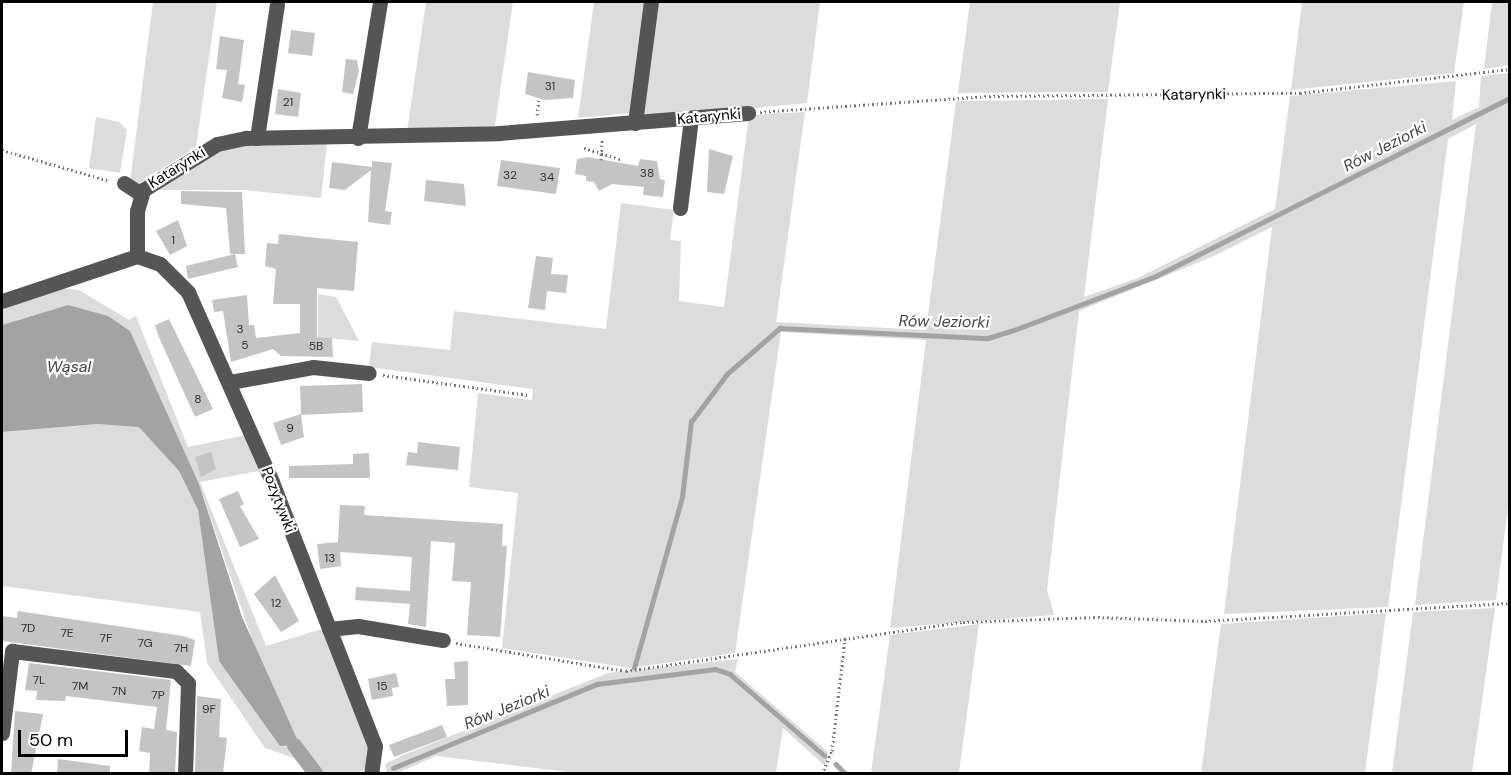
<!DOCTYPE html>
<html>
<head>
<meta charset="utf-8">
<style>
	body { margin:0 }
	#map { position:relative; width:1511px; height:775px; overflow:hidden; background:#fff; font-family:"DM Sans",sans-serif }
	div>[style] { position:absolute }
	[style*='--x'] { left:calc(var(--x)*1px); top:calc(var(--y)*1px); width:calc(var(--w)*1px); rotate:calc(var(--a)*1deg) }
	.green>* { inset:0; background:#dcdcdc }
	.water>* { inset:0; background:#a3a3a3 }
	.stream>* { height:4.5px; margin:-2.25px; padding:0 2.25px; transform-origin:2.25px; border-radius:2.25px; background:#a3a3a3 }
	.canal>* { height:15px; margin:-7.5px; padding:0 7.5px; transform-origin:7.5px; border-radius:7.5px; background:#a3a3a3 }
	.building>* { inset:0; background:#c4c4c4 }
	.path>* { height:3px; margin-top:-1.5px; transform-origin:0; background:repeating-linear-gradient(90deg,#777 0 1.5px,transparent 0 4.5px) }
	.minor>* { height:15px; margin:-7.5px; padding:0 7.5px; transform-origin:7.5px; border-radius:7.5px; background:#555 }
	span { translate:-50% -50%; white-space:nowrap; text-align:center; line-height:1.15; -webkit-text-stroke:4.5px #fff; paint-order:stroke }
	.number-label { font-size:12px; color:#313131 }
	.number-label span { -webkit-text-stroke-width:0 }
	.street-label { font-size:15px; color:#000 }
	.water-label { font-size:16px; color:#444; font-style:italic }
	.frame { position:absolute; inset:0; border:3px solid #000; pointer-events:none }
	.scale { position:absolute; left:18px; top:730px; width:110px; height:27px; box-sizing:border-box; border:3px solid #000; border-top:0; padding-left:8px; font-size:18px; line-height:21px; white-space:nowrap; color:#000; -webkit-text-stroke:4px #fff; paint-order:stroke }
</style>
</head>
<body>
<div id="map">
	<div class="green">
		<div style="clip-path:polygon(153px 2px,217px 2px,196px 147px,139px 184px,130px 182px)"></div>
		<div style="clip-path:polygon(426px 2px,513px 2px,495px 126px,407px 132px)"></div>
		<div style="clip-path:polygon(594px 2px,645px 2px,630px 113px,578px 118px)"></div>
		<div style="clip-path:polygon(656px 2px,820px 2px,807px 103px,641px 119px)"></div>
		<div style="clip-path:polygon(970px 2px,1120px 2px,1108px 92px,958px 93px)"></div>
		<div style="clip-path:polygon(1302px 2px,1464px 2px,1454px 73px,1291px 90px)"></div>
		<div style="clip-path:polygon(1492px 2px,1509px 2px,1509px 65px,1484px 69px)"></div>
		<div style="clip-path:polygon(1509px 73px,1510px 492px,1496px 600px,1415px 605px,1476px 124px,1448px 139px,1388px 607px,1224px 614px,1272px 227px,1214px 256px,1079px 311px,1047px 590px,1054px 615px,890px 628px,926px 340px,781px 332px,735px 653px,630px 668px,502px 648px,518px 493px,469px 487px,478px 393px,532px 400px,533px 389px,369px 367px,372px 342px,450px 350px,454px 311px,606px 329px,621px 203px,674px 210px,670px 240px,681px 241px,679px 301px,724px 307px,749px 115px,805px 112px,776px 322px,926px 330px,956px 101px,1108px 99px,1084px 297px,1138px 278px,1275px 209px,1290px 96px,1456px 81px,1452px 120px,1479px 107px,1481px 76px)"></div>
		<div style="clip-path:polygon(96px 117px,119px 122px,127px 130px,120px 173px,89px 168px)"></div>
		<div style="clip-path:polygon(327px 142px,321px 198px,245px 190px,151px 190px,207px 154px,236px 145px)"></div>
		<div style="clip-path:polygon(61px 288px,79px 290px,129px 320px,136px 316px,188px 447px,246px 435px,259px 471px,200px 482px,266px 646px,322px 629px,368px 746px,368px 762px,362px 773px,306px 773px,294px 758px,265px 748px,207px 663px,200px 612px,2px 586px,2px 432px,98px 424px,139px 426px,179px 471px,198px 510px,219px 661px,242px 692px,256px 651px,199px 484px,164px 415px,68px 305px,2px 325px,2px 307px)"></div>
		<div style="clip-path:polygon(318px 294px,336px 297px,359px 341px,318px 337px)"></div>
		<div style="clip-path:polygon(1495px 608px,1472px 773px,1392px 773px,1413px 612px)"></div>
		<div style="clip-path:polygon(1386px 613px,1365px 773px,1201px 773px,1221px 624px)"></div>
		<div style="clip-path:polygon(979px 624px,959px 773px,871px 773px,890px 635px)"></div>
		<div style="clip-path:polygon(738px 659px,735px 672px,828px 752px,826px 767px,783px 728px,776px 773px,585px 774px,436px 756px,398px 773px,387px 772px,385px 764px,403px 755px,608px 673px)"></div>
	</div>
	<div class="water">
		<div style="clip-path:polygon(68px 305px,108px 316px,130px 331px,199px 484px,242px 617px,297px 739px,294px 745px,280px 746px,219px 661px,198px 510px,179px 471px,139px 427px,98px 424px,2px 432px,2px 325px)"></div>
	</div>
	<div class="stream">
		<div style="--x:634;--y:668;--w:178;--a:-74.3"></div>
		<div style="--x:682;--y:497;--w:76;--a:-83.2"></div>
		<div style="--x:691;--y:422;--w:60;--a:-53.1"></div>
		<div style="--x:727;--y:374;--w:70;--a:-41"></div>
		<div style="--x:780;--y:328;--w:208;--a:2.8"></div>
		<div style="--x:988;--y:338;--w:27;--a:-17"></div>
		<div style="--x:1014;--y:330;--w:152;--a:-20.8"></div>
		<div style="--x:1156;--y:276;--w:396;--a:-26.7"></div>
		<div style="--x:836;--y:764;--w:14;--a:45"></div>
		<div style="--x:393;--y:768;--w:221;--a:-22.4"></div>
		<div style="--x:597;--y:684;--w:119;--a:-7.2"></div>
		<div style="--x:715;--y:669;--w:16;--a:18"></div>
		<div style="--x:730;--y:674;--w:125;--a:40.8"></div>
	</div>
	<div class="canal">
		<div style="--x:294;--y:745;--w:36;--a:53"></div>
	</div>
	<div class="building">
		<div style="clip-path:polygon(291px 30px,315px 33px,312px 56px,288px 53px)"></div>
		<div style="clip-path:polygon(220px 36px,244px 40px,238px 84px,245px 85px,242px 102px,222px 98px,227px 70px,216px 69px)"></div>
		<div style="clip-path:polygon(346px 59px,357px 60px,359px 71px,353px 94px,342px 92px)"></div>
		<div style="clip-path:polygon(528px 72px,575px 80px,573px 98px,545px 100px,525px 94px)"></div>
		<div style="clip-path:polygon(278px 89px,301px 93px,298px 117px,275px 114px)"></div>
		<div style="clip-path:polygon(709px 149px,733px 156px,724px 194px,707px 192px)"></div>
		<div style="clip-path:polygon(588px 157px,638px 166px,640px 159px,657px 161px,660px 179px,665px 180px,663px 197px,643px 195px,644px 187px,612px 184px,599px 191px,594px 182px,586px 181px,586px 176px,575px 174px,577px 159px)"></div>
		<div style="clip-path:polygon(501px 160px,560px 168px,556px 194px,497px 186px)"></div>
		<div style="clip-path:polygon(372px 161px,392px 163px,385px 211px,392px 212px,390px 225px,368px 222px,371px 170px,345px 190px,329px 188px,332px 162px,372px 167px)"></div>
		<div style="clip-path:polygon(426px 180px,464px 184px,466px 206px,424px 201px)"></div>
		<div style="clip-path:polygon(181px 191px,242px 192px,245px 254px,230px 254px,226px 208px,181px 204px)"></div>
		<div style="clip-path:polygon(178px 220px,187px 246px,170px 255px,156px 231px)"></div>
		<div style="clip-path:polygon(279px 234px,358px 242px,354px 291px,317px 288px,317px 337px,332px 338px,333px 357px,281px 356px,273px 349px,231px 362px,223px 311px,214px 312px,212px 300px,247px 295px,249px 325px,254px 325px,256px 338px,300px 333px,300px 304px,273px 304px,276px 269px,265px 266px,267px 243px,278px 244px)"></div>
		<div style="clip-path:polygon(235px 254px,238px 267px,188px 279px,186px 266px)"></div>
		<div style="clip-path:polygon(536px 256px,553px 258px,551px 274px,568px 275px,566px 293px,547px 291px,545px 310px,528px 308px)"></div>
		<div style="clip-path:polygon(169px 319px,213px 409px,195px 417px,158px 335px,155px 325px)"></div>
		<div style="clip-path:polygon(362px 384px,363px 412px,301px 415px,304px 437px,281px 445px,273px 423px,301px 414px,300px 386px)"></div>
		<div style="clip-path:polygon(418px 442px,460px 447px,458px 470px,406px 465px,408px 452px,417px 453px)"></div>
		<div style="clip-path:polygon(211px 452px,216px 469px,201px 477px,195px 457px)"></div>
		<div style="clip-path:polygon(369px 453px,370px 478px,289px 478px,289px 466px,353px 464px,353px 454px)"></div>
		<div style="clip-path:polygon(238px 491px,244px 504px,240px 506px,259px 539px,240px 547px,219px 499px)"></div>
		<div style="clip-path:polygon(340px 505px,365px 506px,364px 515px,503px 524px,502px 546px,507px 546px,500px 637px,467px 635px,471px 582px,452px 581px,455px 543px,431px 541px,426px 627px,408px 624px,410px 604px,355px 600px,356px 587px,410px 591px,412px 557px,340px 552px,341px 566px,320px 569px,317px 544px,338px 542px)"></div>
		<div style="clip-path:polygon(275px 575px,299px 621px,281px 632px,254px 594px)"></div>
		<div style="clip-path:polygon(18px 611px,183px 636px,195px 640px,191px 666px,2px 641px,2px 616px,17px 618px)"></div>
		<div style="clip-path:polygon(468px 661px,468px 705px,447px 706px,445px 679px,455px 679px,454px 662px)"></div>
		<div style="clip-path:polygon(29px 663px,171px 680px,166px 730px,177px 732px,175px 774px,149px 774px,150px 753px,139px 751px,142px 727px,154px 729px,157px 707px,66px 696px,65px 701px,36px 700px,37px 691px,25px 690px)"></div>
		<div style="clip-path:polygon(396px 673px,399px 687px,392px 688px,393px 696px,372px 700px,368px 679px)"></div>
		<div style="clip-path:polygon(197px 696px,221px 699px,219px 737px,227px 738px,223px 774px,195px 774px)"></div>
		<div style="clip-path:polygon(15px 711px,43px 714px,31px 774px,11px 774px)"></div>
		<div style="clip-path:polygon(442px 725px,447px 737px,394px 757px,389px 745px)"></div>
		<div style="clip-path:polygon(58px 759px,110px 766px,110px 774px,57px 774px)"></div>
	</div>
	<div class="path">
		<div style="--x:760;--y:112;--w:230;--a:-4"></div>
		<div style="--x:989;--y:96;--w:311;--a:-0.6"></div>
		<div style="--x:1300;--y:93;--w:211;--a:-6.5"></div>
		<div style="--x:537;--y:115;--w:16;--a:-83"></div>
		<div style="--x:584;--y:148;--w:39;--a:17"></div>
		<div style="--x:2;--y:150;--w:112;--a:16"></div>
		<div style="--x:601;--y:160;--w:22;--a:-87"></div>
		<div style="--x:383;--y:375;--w:147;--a:7.8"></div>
		<div style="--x:456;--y:643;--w:172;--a:9.4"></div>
		<div style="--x:626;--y:671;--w:341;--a:-8.3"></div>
		<div style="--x:963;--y:622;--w:135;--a:-2.1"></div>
		<div style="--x:1098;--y:617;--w:107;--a:2.1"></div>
		<div style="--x:1205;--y:621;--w:306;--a:-3.4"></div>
		<div style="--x:822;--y:774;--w:25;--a:-67"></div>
		<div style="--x:832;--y:751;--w:114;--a:-83.4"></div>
	</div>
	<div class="minor">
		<div style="--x:635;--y:123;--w:122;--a:-82.5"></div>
		<div style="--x:257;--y:138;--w:135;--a:-81.5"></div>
		<div style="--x:358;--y:138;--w:138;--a:-80.8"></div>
		<div style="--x:124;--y:183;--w:20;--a:33"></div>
		<div style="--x:680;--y:208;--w:91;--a:-83"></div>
		<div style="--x:137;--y:256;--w:45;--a:-90"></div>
		<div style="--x:137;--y:211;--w:22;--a:-74"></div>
		<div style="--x:143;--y:190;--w:87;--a:-31.9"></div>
		<div style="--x:217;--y:144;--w:30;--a:-12"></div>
		<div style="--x:246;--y:138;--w:253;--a:-1.1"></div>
		<div style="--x:499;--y:133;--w:250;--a:-4.6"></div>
		<div style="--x:2;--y:301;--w:142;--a:-18.4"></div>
		<div style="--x:137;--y:256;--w:24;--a:19"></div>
		<div style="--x:160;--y:264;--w:40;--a:45"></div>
		<div style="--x:188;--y:292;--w:208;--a:66.1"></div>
		<div style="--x:272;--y:482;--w:283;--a:68.7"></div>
		<div style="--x:375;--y:746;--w:28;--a:98"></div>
		<div style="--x:230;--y:382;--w:84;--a:-10.2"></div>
		<div style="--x:313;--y:367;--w:56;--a:6.1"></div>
		<div style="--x:329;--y:629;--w:29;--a:-6"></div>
		<div style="--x:358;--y:626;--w:86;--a:9.4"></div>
		<div style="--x:2;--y:733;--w:83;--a:-83"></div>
		<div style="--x:12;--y:651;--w:165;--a:7"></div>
		<div style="--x:176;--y:671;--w:17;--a:45"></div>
		<div style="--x:188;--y:683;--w:91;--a:91.9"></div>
	</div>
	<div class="number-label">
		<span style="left:550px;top:87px">31</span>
		<span style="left:288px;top:103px">21</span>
		<span style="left:647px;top:174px">38</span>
		<span style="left:510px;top:176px">32</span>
		<span style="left:547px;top:178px">34</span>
		<span style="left:173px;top:241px">1</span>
		<span style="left:240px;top:330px">3</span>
		<span style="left:245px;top:346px">5</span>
		<span style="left:316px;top:347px">5B</span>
		<span style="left:198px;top:400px">8</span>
		<span style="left:290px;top:429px">9</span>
		<span style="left:330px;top:559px">13</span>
		<span style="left:276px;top:604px">12</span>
		<span style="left:28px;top:629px">7D</span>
		<span style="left:67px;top:634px">7E</span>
		<span style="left:106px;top:639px">7F</span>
		<span style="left:145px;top:644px">7G</span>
		<span style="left:181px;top:649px">7H</span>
		<span style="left:39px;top:681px">7L</span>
		<span style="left:80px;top:687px">7M</span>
		<span style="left:382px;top:687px">15</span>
		<span style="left:119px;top:692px">7N</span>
		<span style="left:158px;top:696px">7P</span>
		<span style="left:209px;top:710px">9F</span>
	</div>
	<div class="street-label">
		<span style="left:1194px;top:95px;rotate:-1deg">Katarynki</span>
		<span style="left:709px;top:117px;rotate:-5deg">Katarynki</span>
		<span style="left:177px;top:168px;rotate:-32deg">Katarynki</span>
		<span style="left:278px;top:500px;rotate:69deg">Pozytywki</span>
	</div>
	<div class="water-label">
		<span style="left:1385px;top:147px;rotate:-27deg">Rów Jeziorki</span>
		<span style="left:944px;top:322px;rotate:1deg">Rów Jeziorki</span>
		<span style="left:69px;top:367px">Wąsal</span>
		<span style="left:507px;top:708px;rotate:-22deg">Rów Jeziorki</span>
	</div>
	<div class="frame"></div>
	<div class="scale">50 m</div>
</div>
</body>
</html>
